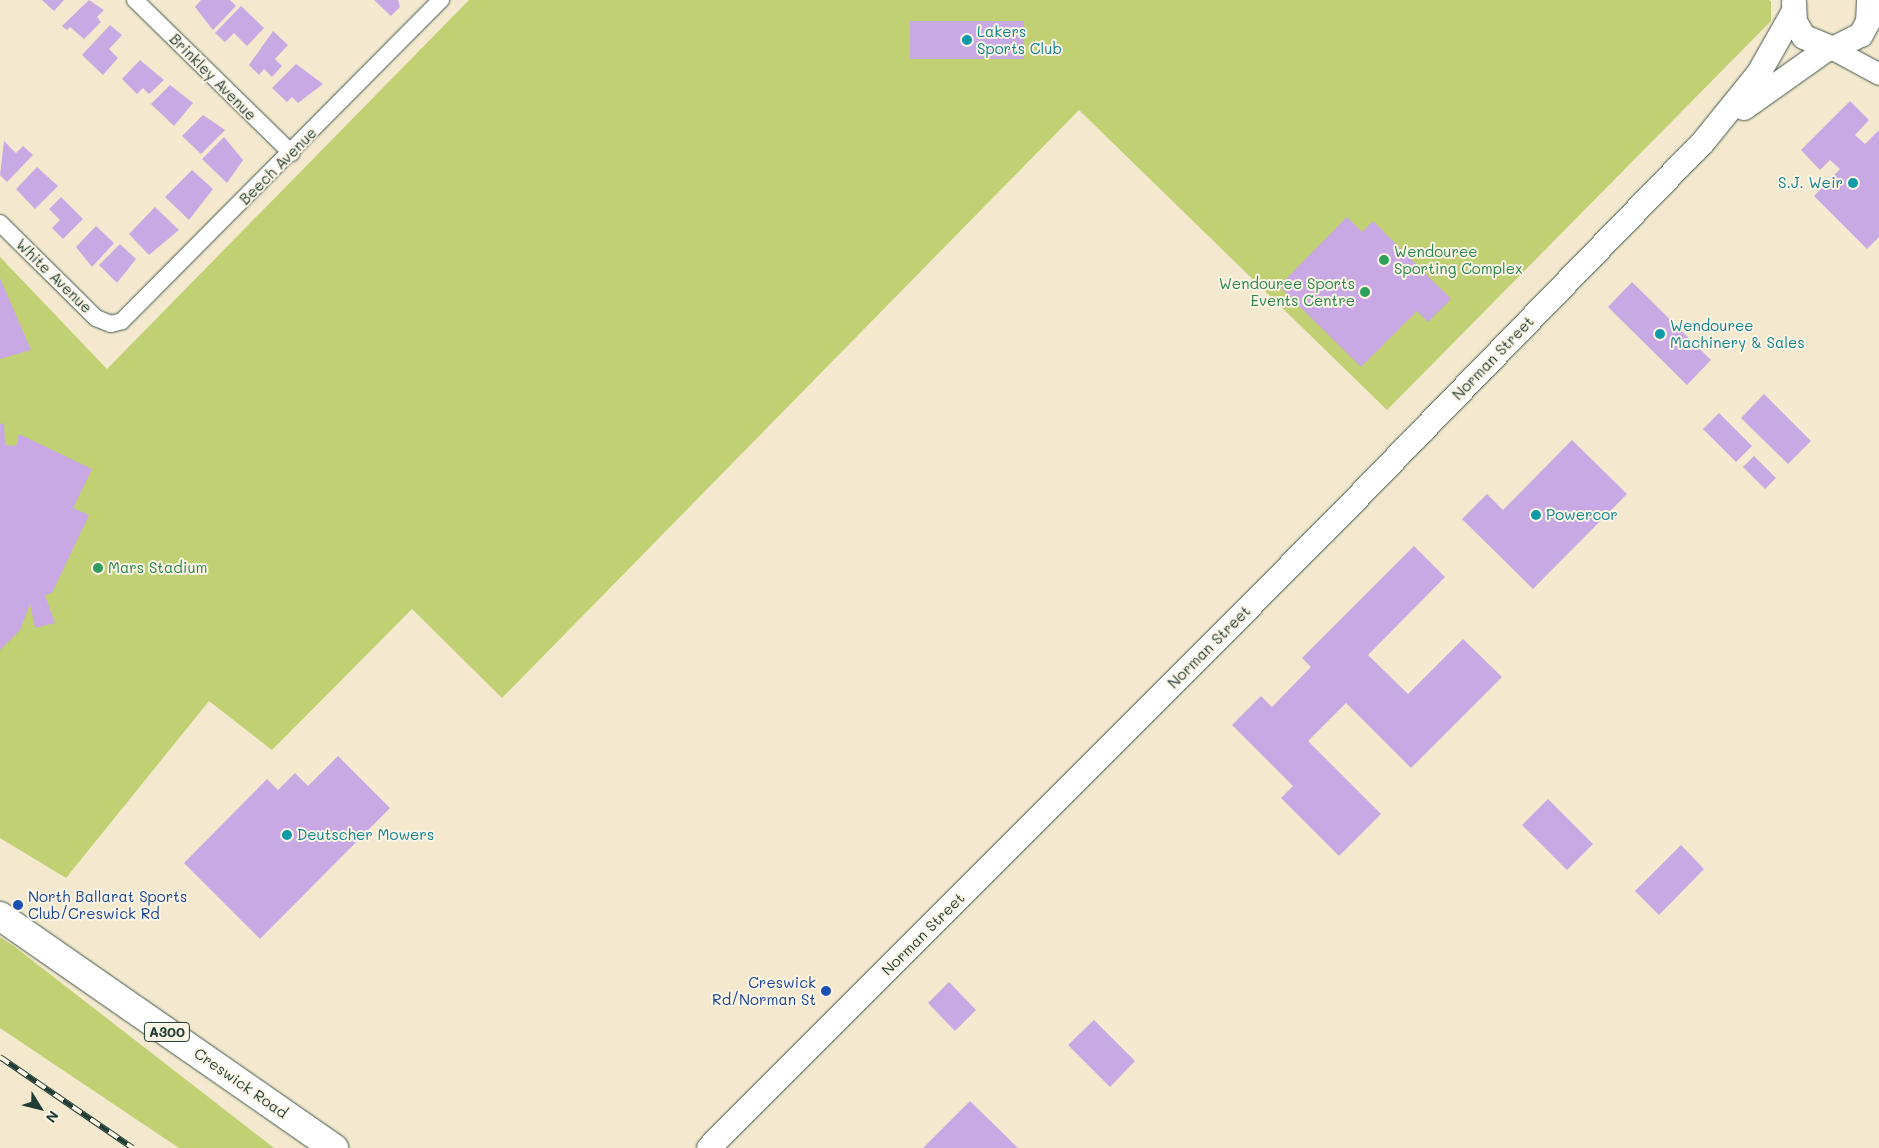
<!DOCTYPE html>
<html>
<head>
<meta charset="utf-8">
<style>
	body { margin:0 }
	#map { position:relative; width:1879px; height:1148px; overflow:hidden; background:#f4e9ce; font-family:Mali,sans-serif }
	div>[style] { position:absolute }
	[style*='--x'] { left:calc(var(--x)*1px); top:calc(var(--y)*1px); width:calc(var(--w)*1px); rotate:calc(var(--a)*1deg) }
	.green>* { inset:0; background:#c0d072 }
	.building>* { inset:0; background:#c8a9e3 }
	.roads { filter:drop-shadow(0 0 1px #3f574b) drop-shadow(0 0 1px #3f574b) }
	.minor>* { height:16px; margin:-8px; padding:0 8px; transform-origin:8px; border-radius:8px; background:#fff }
	.tertiary>* { height:21px; margin:-10.5px; padding:0 10.5px; transform-origin:10.5px; border-radius:10.5px; background:#fff }
	.secondary>* { height:24px; margin:-12px; padding:0 12px; transform-origin:12px; border-radius:12px; background:#fff }
	.trunk>* { height:28px; margin:-14px; padding:0 14px; transform-origin:14px; border-radius:14px; background:#fff }
	.rail>* { height:5.5px; margin-top:-2.75px; transform-origin:0; background:repeating-linear-gradient(90deg,#fcf5e5 0 11px,#1f3d34 0 22px); box-sizing:border-box; border-block:1px solid #1f3d34 }
	.dots>* { width:14px; height:14px; translate:-50% -50%; box-sizing:border-box; border:2px solid #fcf5e5; border-radius:50% }
	span { translate:-50% -50%; white-space:nowrap; text-align:center; line-height:1.15; -webkit-text-stroke:4px #fcf5e5; paint-order:stroke }
	.shield-label span { padding:1px 4px; background:#fcf5e5; border:1px solid; border-radius:4px; -webkit-text-stroke-width:0 }
	.shield-label { font-size:14px; color:#1f3d34; font-weight:700 }
	.culture-label { font-size:15px; color:#0d838f }
	.left { translate:0 -50%; text-align:left }
	.right { translate:-100% -50%; text-align:right }
	.street-label { font-size:15px; color:#1f3d34 }
	.leisure-label { font-size:15px; color:#27864d }
	.transit-label { font-size:15px; color:#164399 }
	.north { position:absolute; left:15px; top:1083px; width:50px; height:50px; -webkit-text-stroke:4px #fcf5e5; paint-order:stroke; rotate:126deg; font-size:14px; font-weight:700; line-height:20px; text-align:center; color:#1f3d34 }
	.north::after { content:''; display:block; margin:auto; width:18px; height:22px; background:#1f3d34; clip-path:polygon(50% 0,100% 100%,50% 72%,0 100%) }
</style>
</head>
<body>
<div id="map">
	<div class="green">
		<div style="clip-path:polygon(469px 0,1769px 0,1771px 2px,1771px 21px,1387px 410px,1079px 110px,502px 698px,412px 609px,272px 750px,209px 701px,66px 878px,0 838px,0 257px,107px 369px)"></div>
		<div style="clip-path:polygon(0 937px,15px 947px,274px 1148px,179px 1148px,0 1028px)"></div>
	</div>
	<div class="building">
		<div style="clip-path:polygon(42px 0,64px 0,54px 11px)"></div>
		<div style="clip-path:polygon(89px 0,104px 10px,97px 17px,101px 22px,84px 39px,70px 27px,67px 30px,62px 26px)"></div>
		<div style="clip-path:polygon(201px 0,230px 0,236px 6px,213px 30px,195px 7px)"></div>
		<div style="clip-path:polygon(374px 0,398px 0,400px 7px,391px 16px)"></div>
		<div style="clip-path:polygon(241px 6px,264px 28px,247px 46px,234px 33px,225px 42px,215px 33px)"></div>
		<div style="clip-path:polygon(910px 21px,1024px 21px,1024px 59px,910px 59px)"></div>
		<div style="clip-path:polygon(110px 25px,122px 35px,109px 49px,118px 58px,103px 75px,82px 55px)"></div>
		<div style="clip-path:polygon(273px 31px,288px 45px,275px 59px,282px 66px,272px 77px,264px 69px,259px 75px,249px 65px)"></div>
		<div style="clip-path:polygon(140px 60px,164px 80px,149px 94px,143px 88px,137px 94px,122px 79px)"></div>
		<div style="clip-path:polygon(296px 64px,323px 84px,298px 103px,292px 97px,287px 102px,272px 88px)"></div>
		<div style="clip-path:polygon(170px 85px,193px 103px,174px 126px,151px 104px)"></div>
		<div style="clip-path:polygon(1850px 101px,1869px 120px,1855px 135px,1865px 144px,1879px 130px,1879px 237px,1867px 249px,1814px 196px,1840px 169px,1830px 160px,1820px 170px,1801px 150px)"></div>
		<div style="clip-path:polygon(203px 115px,225px 130px,201px 154px,182px 136px)"></div>
		<div style="clip-path:polygon(224px 137px,243px 160px,227px 183px,202px 159px)"></div>
		<div style="clip-path:polygon(4px 141px,16px 153px,23px 146px,33px 155px,7px 182px,0 175px)"></div>
		<div style="clip-path:polygon(37px 167px,58px 186px,35px 209px,16px 189px)"></div>
		<div style="clip-path:polygon(192px 170px,213px 189px,189px 220px,165px 197px)"></div>
		<div style="clip-path:polygon(61px 197px,83px 219px,63px 239px,52px 228px,60px 220px,49px 209px)"></div>
		<div style="clip-path:polygon(155px 207px,179px 230px,149px 255px,129px 234px)"></div>
		<div style="clip-path:polygon(1347px 217px,1362px 232px,1373px 221px,1451px 299px,1428px 322px,1417px 311px,1361px 367px,1279px 286px)"></div>
		<div style="clip-path:polygon(96px 226px,114px 243px,92px 267px,76px 247px)"></div>
		<div style="clip-path:polygon(120px 244px,136px 259px,117px 283px,99px 265px)"></div>
		<div style="clip-path:polygon(0 278px,31px 350px,0 359px)"></div>
		<div style="clip-path:polygon(1632px 282px,1711px 360px,1687px 385px,1608px 307px)"></div>
		<div style="clip-path:polygon(1764px 394px,1811px 441px,1788px 464px,1741px 418px)"></div>
		<div style="clip-path:polygon(1719px 413px,1752px 446px,1736px 462px,1703px 429px)"></div>
		<div style="clip-path:polygon(4px 423px,5px 445px,16px 446px,19px 434px,92px 469px,73px 508px,89px 515px,52px 593px,45px 595px,55px 623px,35px 628px,30px 604px,20px 630px,0 650px,0 424px)"></div>
		<div style="clip-path:polygon(1572px 440px,1627px 494px,1533px 589px,1462px 519px,1487px 494px,1503px 510px)"></div>
		<div style="clip-path:polygon(1754px 456px,1776px 478px,1765px 489px,1743px 467px)"></div>
		<div style="clip-path:polygon(1414px 546px,1445px 577px,1368px 655px,1408px 694px,1463px 639px,1502px 677px,1411px 768px,1346px 703px,1308px 741px,1381px 814px,1339px 856px,1281px 798px,1293px 786px,1232px 725px,1261px 696px,1272px 707px,1311px 667px,1302px 658px)"></div>
		<div style="clip-path:polygon(338px 756px,390px 808px,260px 939px,184px 863px,267px 779px,278px 790px,295px 773px,308px 786px)"></div>
		<div style="clip-path:polygon(1548px 799px,1593px 844px,1567px 870px,1522px 825px)"></div>
		<div style="clip-path:polygon(1681px 845px,1704px 869px,1659px 915px,1635px 891px)"></div>
		<div style="clip-path:polygon(949px 982px,976px 1010px,955px 1031px,928px 1003px)"></div>
		<div style="clip-path:polygon(1094px 1020px,1135px 1061px,1110px 1087px,1068px 1045px)"></div>
		<div style="clip-path:polygon(970px 1101px,1018px 1148px,923px 1148px)"></div>
	</div>
	<div class="roads">
		<div class="minor">
			<div style="--x:135;--y:0;--w:219;--a:44.4"></div>
			<div style="--x:0;--y:223;--w:135;--a:44.7"></div>
			<div style="--x:96;--y:318;--w:16;--a:22"></div>
			<div style="--x:111;--y:324;--w:11;--a:-15"></div>
			<div style="--x:122;--y:321;--w:453;--a:-45.2"></div>
		</div>
		<div class="tertiary">
			<div style="--x:1833;--y:49;--w:52;--a:28.5"></div>
		</div>
		<div class="secondary">
			<div style="--x:1794;--y:3;--w:19;--a:87"></div>
			<div style="--x:1795;--y:22;--w:17;--a:59"></div>
			<div style="--x:1804;--y:37;--w:31;--a:22"></div>
			<div style="--x:1833;--y:49;--w:31;--a:-27"></div>
			<div style="--x:1861;--y:35;--w:15;--a:-62"></div>
			<div style="--x:1868;--y:22;--w:22;--a:-87"></div>
			<div style="--x:1744;--y:108;--w:102;--a:-35.4"></div>
			<div style="--x:709;--y:1148;--w:875;--a:-45.05"></div>
			<div style="--x:1327;--y:529;--w:541;--a:-45.82"></div>
			<div style="--x:1704;--y:141;--w:87;--a:-51"></div>
			<div style="--x:1759;--y:73;--w:69;--a:-60.5"></div>
		</div>
		<div class="trunk">
			<div style="--x:0;--y:916;--w:407;--a:34.8"></div>
		</div>
	</div>
	<div class="rail">
		<div style="--x:0;--y:1057;--w:161;--a:34.4"></div>
	</div>
	<div class="dots">
		<div style="left:967px;top:40px;background:#0f9aa8"></div>
		<div style="left:1853px;top:183px;background:#0f9aa8"></div>
		<div style="left:1384px;top:260px;background:#2e9e5b"></div>
		<div style="left:1365px;top:292px;background:#2e9e5b"></div>
		<div style="left:1660px;top:334px;background:#0f9aa8"></div>
		<div style="left:1536px;top:515px;background:#0f9aa8"></div>
		<div style="left:98px;top:568px;background:#2e9e5b"></div>
		<div style="left:287px;top:835px;background:#0f9aa8"></div>
		<div style="left:18px;top:905px;background:#1a4fb4"></div>
		<div style="left:826px;top:991px;background:#1a4fb4"></div>
	</div>
	<div class="shield-label">
		<span style="left:167px;top:1032px">A300</span>
	</div>
	<div class="culture-label">
		<span class="left" style="left:977px;top:40px">Lakers<br>Sports Club</span>
		<span class="right" style="left:1843px;top:183px">S.J. Weir</span>
		<span class="left" style="left:1670px;top:334px">Wendouree<br>Machinery &amp; Sales</span>
		<span class="left" style="left:1546px;top:515px">Powercor</span>
		<span class="left" style="left:297px;top:835px">Deutscher Mowers</span>
	</div>
	<div class="street-label">
		<span style="left:213px;top:77px;rotate:45deg">Brinkley Avenue</span>
		<span style="left:278px;top:166px;rotate:-45deg">Beech Avenue</span>
		<span style="left:54px;top:276px;rotate:44deg">White Avenue</span>
		<span style="left:1493px;top:358px;rotate:-46deg">Norman Street</span>
		<span style="left:1209px;top:647px;rotate:-45deg">Norman Street</span>
		<span style="left:923px;top:934px;rotate:-45deg">Norman Street</span>
		<span style="left:241px;top:1083px;rotate:35deg">Creswick Road</span>
	</div>
	<div class="leisure-label">
		<span class="left" style="left:1394px;top:260px">Wendouree<br>Sporting Complex</span>
		<span class="right" style="left:1355px;top:292px">Wendouree Sports<br>Events Centre</span>
		<span class="left" style="left:108px;top:568px">Mars Stadium</span>
	</div>
	<div class="transit-label">
		<span class="left" style="left:28px;top:905px">North Ballarat Sports<br>Club/Creswick Rd</span>
		<span class="right" style="left:816px;top:991px">Creswick<br>Rd/Norman St</span>
	</div>
	<div class="north">N</div>
</div>
</body>
</html>
